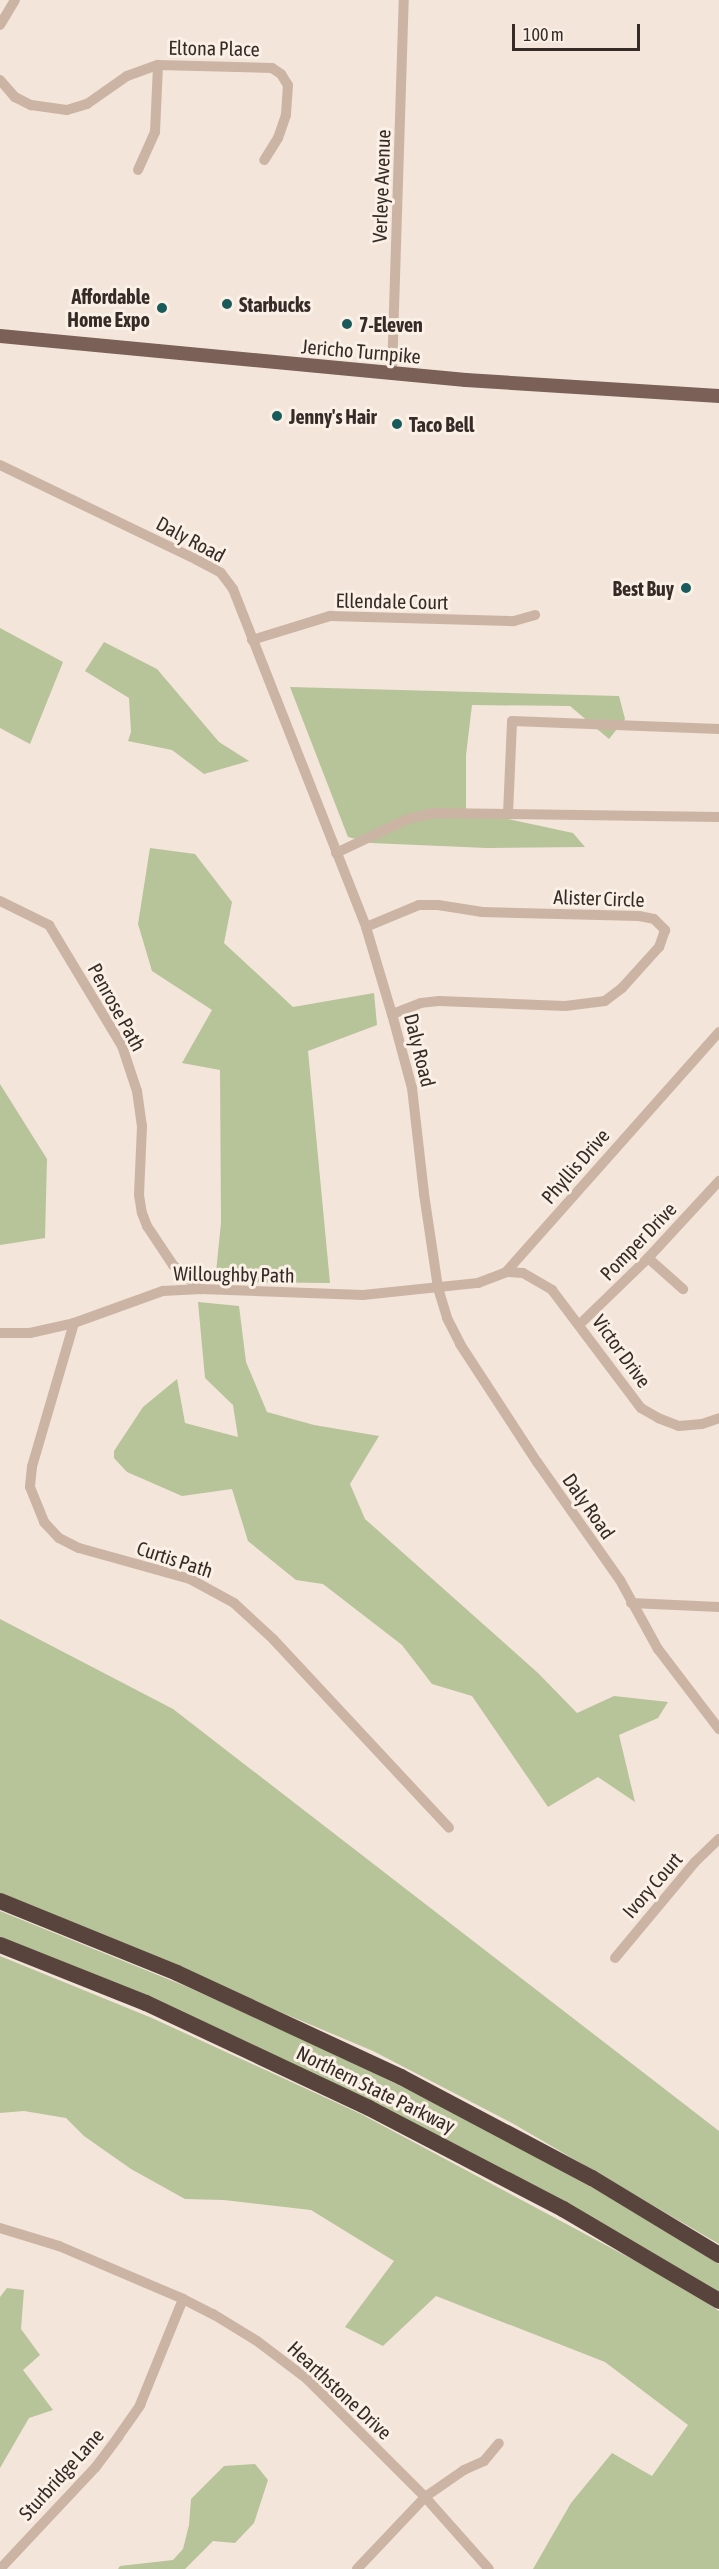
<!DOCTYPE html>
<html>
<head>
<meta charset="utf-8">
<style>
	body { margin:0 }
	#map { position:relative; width:719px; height:2569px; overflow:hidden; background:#f3e5da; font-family:"Asap Condensed",sans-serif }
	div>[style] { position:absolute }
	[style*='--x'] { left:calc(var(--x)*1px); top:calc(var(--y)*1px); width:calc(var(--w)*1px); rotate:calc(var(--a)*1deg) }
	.green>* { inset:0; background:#b7c399 }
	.minor>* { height:10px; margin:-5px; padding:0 5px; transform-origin:5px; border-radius:5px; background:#ccb4a5 }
	.major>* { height:14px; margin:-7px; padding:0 7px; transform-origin:7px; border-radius:7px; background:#7a6057 }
	.highway>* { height:16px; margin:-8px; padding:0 8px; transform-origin:8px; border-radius:8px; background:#59443d }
	.dots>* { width:16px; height:16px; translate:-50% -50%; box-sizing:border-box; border:3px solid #faf0e6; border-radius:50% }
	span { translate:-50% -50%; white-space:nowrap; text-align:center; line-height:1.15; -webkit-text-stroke:6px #faf0e6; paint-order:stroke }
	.street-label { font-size:20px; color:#372b27 }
	.poi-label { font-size:20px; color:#372b27; font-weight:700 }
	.right { translate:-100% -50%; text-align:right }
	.left { translate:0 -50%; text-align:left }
	.scale { position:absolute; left:512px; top:24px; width:128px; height:27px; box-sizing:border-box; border:3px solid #372b27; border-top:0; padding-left:8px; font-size:18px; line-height:21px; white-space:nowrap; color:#372b27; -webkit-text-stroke:4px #faf0e6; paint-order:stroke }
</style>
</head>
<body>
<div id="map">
	<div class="green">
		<div style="clip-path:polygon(0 628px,63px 662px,30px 744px,0 728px)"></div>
		<div style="clip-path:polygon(104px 642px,157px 669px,219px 742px,249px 761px,204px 774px,172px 750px,128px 741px,131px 732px,129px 698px,85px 671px)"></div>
		<div style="clip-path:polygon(290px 687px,619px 696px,625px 719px,609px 739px,570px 706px,472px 705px,466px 755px,466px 810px,573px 833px,585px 847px,487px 848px,371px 843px,348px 837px)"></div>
		<div style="clip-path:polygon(150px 848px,195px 854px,232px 902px,224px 943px,293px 1007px,374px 993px,377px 1025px,308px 1051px,330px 1283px,215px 1282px,221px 1223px,220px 1070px,182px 1063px,212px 1010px,152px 971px,138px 924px)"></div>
		<div style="clip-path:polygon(0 1084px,47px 1159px,45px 1238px,0 1245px)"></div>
		<div style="clip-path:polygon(198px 1302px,239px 1306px,246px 1362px,267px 1412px,314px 1425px,379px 1436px,350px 1484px,365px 1519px,538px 1673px,577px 1713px,614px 1696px,668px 1702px,658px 1718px,619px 1735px,635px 1802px,598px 1777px,548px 1807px,472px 1696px,432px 1684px,402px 1645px,323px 1584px,296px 1580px,248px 1541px,232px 1489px,182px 1496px,127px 1472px,114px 1458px,114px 1451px,143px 1407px,177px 1379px,185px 1423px,238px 1437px,233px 1405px,205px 1378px)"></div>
		<div style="clip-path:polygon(0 1619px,173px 1709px,719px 2131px,719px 2244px,512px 2123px,373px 2051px,0 1894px)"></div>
		<div style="clip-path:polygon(0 1911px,185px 1986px,331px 2052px,476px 2123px,604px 2194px,719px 2264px,719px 2298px,556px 2202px,0 1941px)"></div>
		<div style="clip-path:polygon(0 1956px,152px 2018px,361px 2114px,686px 2288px,719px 2311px,719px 2569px,533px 2569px,571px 2503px,612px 2453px,652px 2476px,688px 2425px,605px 2362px,436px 2296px,383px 2346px,345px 2327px,394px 2261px,311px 2210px,224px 2200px,185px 2199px,131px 2169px,84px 2136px,66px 2118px,24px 2111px,0 2113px)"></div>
		<div style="clip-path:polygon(7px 2288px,24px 2290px,21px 2329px,40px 2355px,23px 2370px,53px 2410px,29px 2418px,0 2468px,0 2297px)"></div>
		<div style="clip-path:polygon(255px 2464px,268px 2480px,254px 2523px,235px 2543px,213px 2541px,185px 2569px,118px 2569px,120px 2566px,173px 2560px,183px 2549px,189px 2525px,191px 2499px,224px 2466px)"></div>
	</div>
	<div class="minor">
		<div style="--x:0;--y:25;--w:29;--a:-59"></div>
		<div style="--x:0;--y:80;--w:23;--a:49"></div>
		<div style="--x:15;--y:97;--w:18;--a:27"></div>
		<div style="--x:31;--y:105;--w:36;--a:8"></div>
		<div style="--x:67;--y:110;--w:21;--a:-17"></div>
		<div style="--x:87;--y:104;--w:49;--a:-35"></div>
		<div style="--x:127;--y:76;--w:33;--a:-20"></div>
		<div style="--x:158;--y:65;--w:114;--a:1.5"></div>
		<div style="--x:272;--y:68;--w:11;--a:34"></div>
		<div style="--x:281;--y:74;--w:13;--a:58"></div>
		<div style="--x:288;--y:85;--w:30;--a:94"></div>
		<div style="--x:286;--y:115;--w:24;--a:109"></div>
		<div style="--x:278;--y:138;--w:26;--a:122"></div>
		<div style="--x:138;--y:170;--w:42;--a:-65.9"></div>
		<div style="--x:155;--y:132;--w:67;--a:-87.4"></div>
		<div style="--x:392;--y:373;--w:373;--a:-88.2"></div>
		<div style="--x:0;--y:465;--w:219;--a:25.7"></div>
		<div style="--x:197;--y:560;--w:27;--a:28"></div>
		<div style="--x:221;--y:573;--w:20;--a:53"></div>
		<div style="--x:233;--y:589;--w:363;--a:68.5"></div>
		<div style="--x:366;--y:927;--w:91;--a:73.4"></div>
		<div style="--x:392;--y:1014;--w:77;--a:74.9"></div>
		<div style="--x:412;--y:1088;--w:107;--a:83.5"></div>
		<div style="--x:424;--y:1194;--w:95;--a:81.5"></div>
		<div style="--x:438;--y:1288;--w:31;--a:73"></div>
		<div style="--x:447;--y:1318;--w:29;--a:63"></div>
		<div style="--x:460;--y:1344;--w:141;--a:56.9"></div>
		<div style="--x:537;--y:1462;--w:144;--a:54.9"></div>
		<div style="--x:620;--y:1580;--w:79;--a:61.2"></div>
		<div style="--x:658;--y:1649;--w:101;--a:52.7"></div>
		<div style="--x:252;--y:640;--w:82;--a:-17.1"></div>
		<div style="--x:330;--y:616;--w:184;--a:1.6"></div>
		<div style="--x:514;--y:621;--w:22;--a:-16"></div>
		<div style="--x:508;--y:814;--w:93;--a:-87.5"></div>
		<div style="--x:512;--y:721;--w:207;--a:2.2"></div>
		<div style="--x:336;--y:853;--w:80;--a:-25.3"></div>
		<div style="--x:408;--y:819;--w:26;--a:-13"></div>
		<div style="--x:433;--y:813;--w:286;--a:0.8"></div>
		<div style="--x:0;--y:901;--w:55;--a:26.1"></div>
		<div style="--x:49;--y:925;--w:141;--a:58.9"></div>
		<div style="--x:122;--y:1046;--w:47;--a:71.6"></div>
		<div style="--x:137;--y:1091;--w:35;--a:82"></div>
		<div style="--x:142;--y:1126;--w:69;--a:92.5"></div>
		<div style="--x:139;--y:1195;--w:18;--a:81"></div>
		<div style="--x:142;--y:1213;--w:14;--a:69"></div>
		<div style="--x:147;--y:1226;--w:47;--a:56.3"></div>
		<div style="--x:173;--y:1265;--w:37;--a:41"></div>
		<div style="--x:366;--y:927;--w:57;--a:-22.5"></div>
		<div style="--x:419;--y:905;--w:19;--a:0"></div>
		<div style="--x:438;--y:905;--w:45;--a:9"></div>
		<div style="--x:482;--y:912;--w:157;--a:1.5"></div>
		<div style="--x:639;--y:916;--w:15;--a:11"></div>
		<div style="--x:654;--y:919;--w:16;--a:45"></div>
		<div style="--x:665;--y:930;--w:18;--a:109"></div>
		<div style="--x:659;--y:947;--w:55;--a:132.1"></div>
		<div style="--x:622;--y:988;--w:21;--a:143"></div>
		<div style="--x:605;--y:1001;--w:40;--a:172.9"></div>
		<div style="--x:565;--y:1006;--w:126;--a:-177.7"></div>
		<div style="--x:439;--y:1001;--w:18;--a:174"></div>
		<div style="--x:421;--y:1003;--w:31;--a:159"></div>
		<div style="--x:648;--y:1258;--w:47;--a:41.5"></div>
		<div style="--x:506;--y:1272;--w:17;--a:3"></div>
		<div style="--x:523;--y:1273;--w:34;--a:30"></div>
		<div style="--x:552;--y:1290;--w:148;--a:53"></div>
		<div style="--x:641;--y:1408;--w:20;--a:30"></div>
		<div style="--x:658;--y:1418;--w:22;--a:21"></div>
		<div style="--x:679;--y:1426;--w:23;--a:-5"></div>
		<div style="--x:702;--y:1424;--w:18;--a:-19"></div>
		<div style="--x:74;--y:1323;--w:150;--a:106.3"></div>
		<div style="--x:32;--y:1467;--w:20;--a:96"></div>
		<div style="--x:30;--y:1487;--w:38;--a:68"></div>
		<div style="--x:44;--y:1522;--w:22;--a:47"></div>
		<div style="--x:59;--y:1538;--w:22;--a:27"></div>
		<div style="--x:79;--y:1548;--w:115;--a:15.6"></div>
		<div style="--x:190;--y:1579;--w:50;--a:28.6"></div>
		<div style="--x:234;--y:1603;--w:53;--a:42.7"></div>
		<div style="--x:273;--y:1639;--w:258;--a:47"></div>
		<div style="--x:580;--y:1324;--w:95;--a:-44.1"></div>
		<div style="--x:648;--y:1258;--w:105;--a:-47.3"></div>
		<div style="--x:0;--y:1333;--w:30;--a:0"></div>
		<div style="--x:30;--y:1333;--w:45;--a:-12.8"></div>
		<div style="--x:74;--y:1323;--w:95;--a:-19.8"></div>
		<div style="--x:163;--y:1291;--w:38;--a:-3"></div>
		<div style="--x:201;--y:1289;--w:162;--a:2.1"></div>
		<div style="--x:363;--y:1295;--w:116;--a:-6"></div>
		<div style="--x:478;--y:1283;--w:30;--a:-21"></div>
		<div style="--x:506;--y:1272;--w:321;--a:-48.4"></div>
		<div style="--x:631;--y:1603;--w:88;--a:2.6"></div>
		<div style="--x:615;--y:1958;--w:125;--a:-50.2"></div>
		<div style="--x:695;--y:1862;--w:33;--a:-44"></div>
		<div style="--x:0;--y:2228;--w:62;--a:17"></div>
		<div style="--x:59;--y:2246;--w:135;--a:23.1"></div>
		<div style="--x:183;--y:2299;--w:34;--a:27"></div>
		<div style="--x:213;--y:2314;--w:52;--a:31.5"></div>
		<div style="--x:257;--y:2341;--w:63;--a:37.2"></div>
		<div style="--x:307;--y:2379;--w:167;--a:45"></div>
		<div style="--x:425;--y:2497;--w:96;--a:48.4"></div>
		<div style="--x:0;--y:2569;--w:139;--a:-46.8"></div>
		<div style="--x:95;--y:2468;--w:39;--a:-53"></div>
		<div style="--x:118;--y:2437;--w:39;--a:-55"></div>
		<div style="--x:140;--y:2405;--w:114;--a:-67.9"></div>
		<div style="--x:357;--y:2569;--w:99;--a:-46.6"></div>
		<div style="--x:425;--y:2497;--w:47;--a:-34.7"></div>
		<div style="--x:464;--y:2470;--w:22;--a:-24"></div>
		<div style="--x:484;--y:2461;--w:23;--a:-50"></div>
	</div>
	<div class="major">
		<div style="--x:0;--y:336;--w:468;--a:5.4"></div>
		<div style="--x:466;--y:380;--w:254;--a:3.6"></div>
	</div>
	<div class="highway">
		<div style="--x:0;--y:1901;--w:191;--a:22.1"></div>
		<div style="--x:177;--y:1973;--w:247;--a:24.9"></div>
		<div style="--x:401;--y:2077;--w:216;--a:27.9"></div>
		<div style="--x:592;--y:2178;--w:149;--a:31.2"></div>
		<div style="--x:0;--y:1945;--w:157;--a:21.7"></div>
		<div style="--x:146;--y:2003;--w:246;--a:25.2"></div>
		<div style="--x:369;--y:2108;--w:219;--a:27.5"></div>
		<div style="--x:563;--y:2209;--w:181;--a:30.5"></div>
	</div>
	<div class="dots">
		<div style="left:227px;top:304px;background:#195b5b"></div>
		<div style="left:162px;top:308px;background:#195b5b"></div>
		<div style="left:347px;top:324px;background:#195b5b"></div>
		<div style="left:277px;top:416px;background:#195b5b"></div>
		<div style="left:397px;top:424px;background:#195b5b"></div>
		<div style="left:686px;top:588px;background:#195b5b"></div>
	</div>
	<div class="street-label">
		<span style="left:214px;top:48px;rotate:1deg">Eltona Place</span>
		<span style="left:381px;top:186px;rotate:-88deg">Verleye Avenue</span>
		<span style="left:361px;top:351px;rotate:5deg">Jericho Turnpike</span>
		<span style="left:191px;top:539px;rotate:28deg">Daly Road</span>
		<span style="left:392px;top:601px;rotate:1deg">Ellendale Court</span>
		<span style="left:599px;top:898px;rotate:2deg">Alister Circle</span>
		<span style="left:117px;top:1007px;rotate:61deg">Penrose Path</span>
		<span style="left:420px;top:1050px;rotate:76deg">Daly Road</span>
		<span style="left:575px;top:1166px;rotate:-49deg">Phyllis Drive</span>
		<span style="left:638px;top:1241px;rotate:-46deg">Pomper Drive</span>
		<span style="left:234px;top:1274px;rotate:1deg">Willoughby Path</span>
		<span style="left:622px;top:1351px;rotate:54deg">Victor Drive</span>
		<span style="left:589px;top:1506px;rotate:55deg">Daly Road</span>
		<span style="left:175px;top:1559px;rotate:18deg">Curtis Path</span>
		<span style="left:652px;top:1885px;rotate:-49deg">Ivory Court</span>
		<span style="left:376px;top:2089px;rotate:26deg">Northern State Parkway</span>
		<span style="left:340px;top:2390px;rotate:43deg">Hearthstone Drive</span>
		<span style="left:61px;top:2474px;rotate:-48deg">Sturbridge Lane</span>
	</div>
	<div class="poi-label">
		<span class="right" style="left:150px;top:308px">Affordable<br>Home Expo</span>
		<span class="left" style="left:239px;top:304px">Starbucks</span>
		<span class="left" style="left:359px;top:324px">7-Eleven</span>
		<span class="left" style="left:289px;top:416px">Jenny's Hair</span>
		<span class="left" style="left:409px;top:424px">Taco Bell</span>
		<span class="right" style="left:674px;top:588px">Best Buy</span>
	</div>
	<div class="scale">100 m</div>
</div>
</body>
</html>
